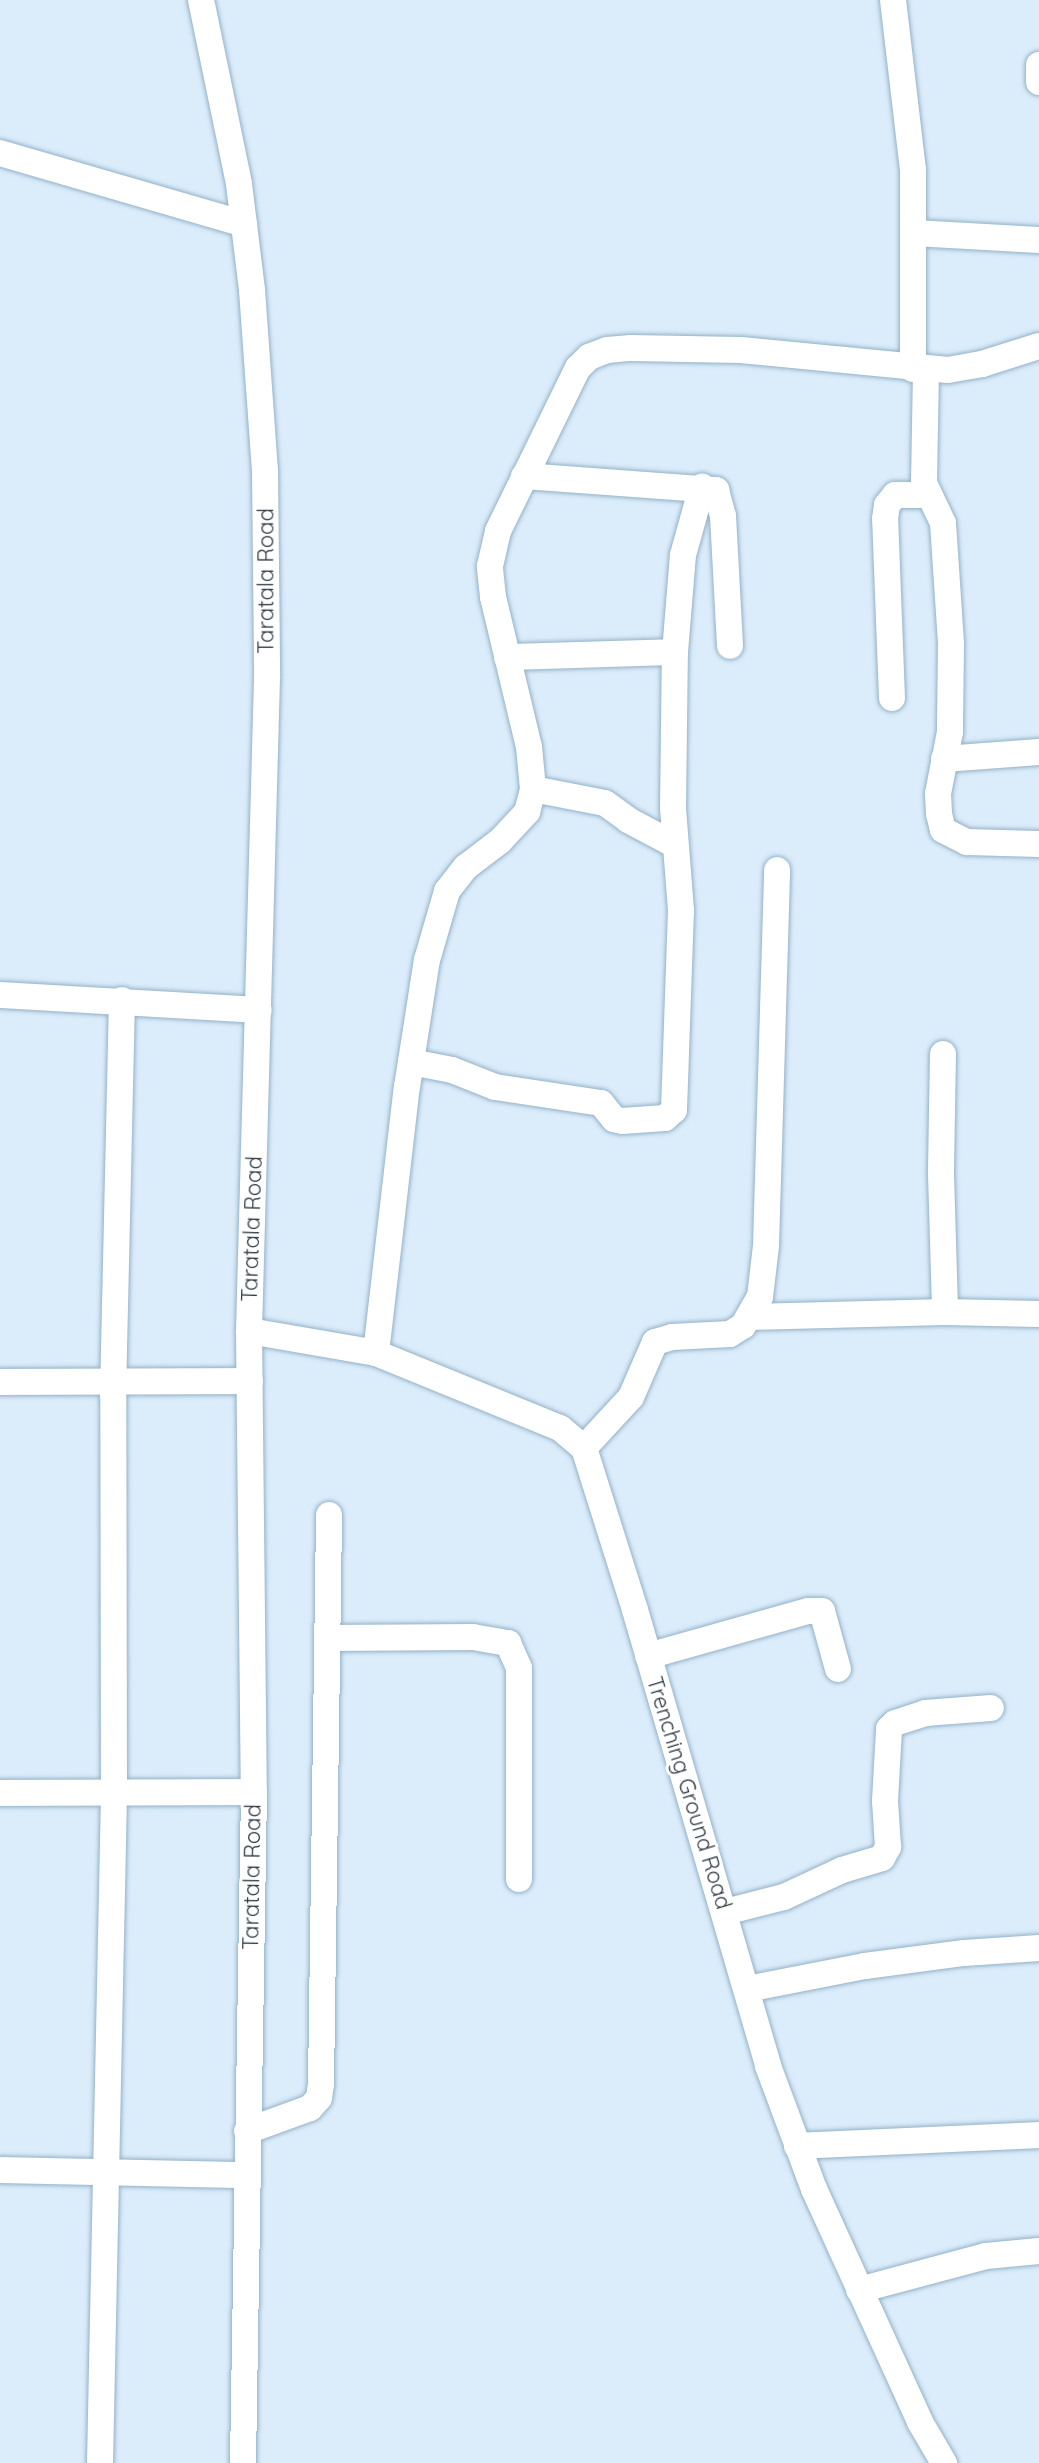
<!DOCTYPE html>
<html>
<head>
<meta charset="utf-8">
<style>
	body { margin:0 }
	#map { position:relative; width:1039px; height:2463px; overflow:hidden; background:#dbedfb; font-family:Quicksand,sans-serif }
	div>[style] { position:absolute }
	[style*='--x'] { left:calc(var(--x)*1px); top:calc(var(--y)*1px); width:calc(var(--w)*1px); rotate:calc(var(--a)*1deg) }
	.roads { filter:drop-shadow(0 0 2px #94b1c7) drop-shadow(0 0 2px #94b1c7) }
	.minor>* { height:26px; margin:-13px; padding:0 13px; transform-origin:13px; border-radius:13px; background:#fff }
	span { translate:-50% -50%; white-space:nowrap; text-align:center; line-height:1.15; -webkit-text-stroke:6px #fff; paint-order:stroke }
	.street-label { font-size:22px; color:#2e3a43 }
</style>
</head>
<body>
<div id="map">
	<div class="roads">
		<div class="minor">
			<div style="--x:201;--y:0;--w:188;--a:78.3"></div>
			<div style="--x:239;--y:184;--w:107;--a:83"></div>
			<div style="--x:252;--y:290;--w:181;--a:85.9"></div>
			<div style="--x:265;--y:471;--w:207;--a:89.4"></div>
			<div style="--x:267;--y:678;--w:653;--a:91.58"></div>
			<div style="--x:249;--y:1331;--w:461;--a:89.4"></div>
			<div style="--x:254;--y:1792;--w:671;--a:90.94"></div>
			<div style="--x:893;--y:0;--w:171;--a:83.3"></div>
			<div style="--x:913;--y:170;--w:199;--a:90"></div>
			<div style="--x:1039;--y:65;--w:17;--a:90"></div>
			<div style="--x:0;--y:153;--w:254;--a:16.2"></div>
			<div style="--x:914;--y:233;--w:125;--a:3.2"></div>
			<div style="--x:926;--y:369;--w:114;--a:91"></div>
			<div style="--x:924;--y:483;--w:44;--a:64.6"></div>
			<div style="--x:943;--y:523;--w:121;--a:86.2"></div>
			<div style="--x:951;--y:644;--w:88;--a:90.7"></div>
			<div style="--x:950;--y:732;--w:63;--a:101"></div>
			<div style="--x:938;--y:794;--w:20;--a:87"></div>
			<div style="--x:939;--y:814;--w:16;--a:76"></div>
			<div style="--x:943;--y:830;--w:27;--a:27"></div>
			<div style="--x:967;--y:842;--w:72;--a:1.6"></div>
			<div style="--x:524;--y:476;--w:193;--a:4.2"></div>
			<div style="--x:716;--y:490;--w:27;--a:75"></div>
			<div style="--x:723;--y:516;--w:130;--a:86.9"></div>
			<div style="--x:507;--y:657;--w:168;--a:-1.7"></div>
			<div style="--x:892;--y:698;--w:179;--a:-92.2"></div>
			<div style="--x:885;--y:519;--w:14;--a:-82"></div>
			<div style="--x:887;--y:505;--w:13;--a:-51"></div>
			<div style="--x:895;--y:495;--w:34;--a:0"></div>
			<div style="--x:944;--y:759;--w:95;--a:-4.2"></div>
			<div style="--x:533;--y:789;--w:73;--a:11"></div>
			<div style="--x:605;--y:803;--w:29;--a:36"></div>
			<div style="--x:628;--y:820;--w:53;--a:28"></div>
			<div style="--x:0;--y:995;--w:259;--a:3.3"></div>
			<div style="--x:943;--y:1054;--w:120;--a:91"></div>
			<div style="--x:941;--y:1174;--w:138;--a:88.3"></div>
			<div style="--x:411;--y:1062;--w:42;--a:11"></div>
			<div style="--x:452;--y:1070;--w:46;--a:21.6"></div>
			<div style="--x:495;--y:1087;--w:107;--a:8.6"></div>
			<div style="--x:601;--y:1103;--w:21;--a:51"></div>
			<div style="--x:614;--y:1119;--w:8;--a:14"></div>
			<div style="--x:622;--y:1121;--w:43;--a:-4"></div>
			<div style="--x:665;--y:1118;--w:12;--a:-42"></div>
			<div style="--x:674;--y:1110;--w:200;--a:-88"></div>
			<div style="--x:681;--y:910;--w:102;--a:-94.5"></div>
			<div style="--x:673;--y:808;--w:156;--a:-89.3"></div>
			<div style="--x:675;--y:652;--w:97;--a:-85.3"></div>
			<div style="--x:683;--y:555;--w:71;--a:-74.4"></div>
			<div style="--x:750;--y:1317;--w:195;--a:-1.5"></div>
			<div style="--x:945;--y:1312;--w:94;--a:1.2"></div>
			<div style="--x:249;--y:1331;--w:129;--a:9.8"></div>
			<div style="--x:376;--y:1353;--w:199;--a:22.2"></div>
			<div style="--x:560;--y:1428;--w:31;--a:40"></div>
			<div style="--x:584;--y:1448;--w:170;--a:72.5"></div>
			<div style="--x:635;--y:1610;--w:475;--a:73.7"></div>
			<div style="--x:768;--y:2066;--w:131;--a:69.5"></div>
			<div style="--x:814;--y:2189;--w:256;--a:65.5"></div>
			<div style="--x:920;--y:2422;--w:48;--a:59.7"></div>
			<div style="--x:376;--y:1353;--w:268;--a:-83.4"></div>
			<div style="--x:407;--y:1087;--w:129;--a:-81.1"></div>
			<div style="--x:427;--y:960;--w:72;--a:-73.8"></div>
			<div style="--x:447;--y:891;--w:31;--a:-52"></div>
			<div style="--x:466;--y:867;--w:43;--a:-37.4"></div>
			<div style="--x:500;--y:841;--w:40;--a:-47"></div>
			<div style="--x:527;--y:812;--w:24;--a:-75"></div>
			<div style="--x:533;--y:789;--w:42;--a:-95.4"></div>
			<div style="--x:529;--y:747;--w:154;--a:-103.5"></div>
			<div style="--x:493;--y:597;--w:31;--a:-96"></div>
			<div style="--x:490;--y:566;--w:36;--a:-77"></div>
			<div style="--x:498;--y:531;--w:182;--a:-63.9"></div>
			<div style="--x:578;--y:368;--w:16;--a:-45"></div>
			<div style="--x:589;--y:357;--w:19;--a:-21"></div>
			<div style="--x:607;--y:350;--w:24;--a:-5"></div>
			<div style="--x:631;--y:348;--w:110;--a:1"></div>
			<div style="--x:741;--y:350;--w:208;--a:5.5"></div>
			<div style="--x:948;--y:370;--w:35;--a:-10"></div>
			<div style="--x:982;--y:364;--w:60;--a:-17.5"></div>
			<div style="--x:0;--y:1382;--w:250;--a:-0.2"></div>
			<div style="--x:584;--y:1448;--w:69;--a:-47.3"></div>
			<div style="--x:631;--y:1397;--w:60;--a:-66.4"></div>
			<div style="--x:655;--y:1342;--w:18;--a:-16"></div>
			<div style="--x:672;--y:1337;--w:58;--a:-3"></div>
			<div style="--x:730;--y:1334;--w:15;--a:-32"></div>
			<div style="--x:743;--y:1326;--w:34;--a:-60"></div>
			<div style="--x:760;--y:1297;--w:51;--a:-83.3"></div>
			<div style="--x:766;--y:1246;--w:376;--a:-88.3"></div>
			<div style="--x:328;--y:1638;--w:145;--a:-0.4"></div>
			<div style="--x:473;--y:1637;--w:36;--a:10"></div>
			<div style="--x:508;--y:1643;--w:27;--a:66"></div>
			<div style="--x:519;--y:1668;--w:211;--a:90"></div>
			<div style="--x:648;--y:1656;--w:166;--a:-15.7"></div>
			<div style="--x:808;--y:1611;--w:14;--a:0"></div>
			<div style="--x:822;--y:1611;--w:60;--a:74.6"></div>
			<div style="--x:0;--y:1793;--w:254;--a:-0.2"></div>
			<div style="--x:725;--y:1912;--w:61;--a:-14.3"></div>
			<div style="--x:784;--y:1897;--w:64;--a:-25"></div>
			<div style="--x:842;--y:1870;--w:42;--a:-16.7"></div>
			<div style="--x:882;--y:1858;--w:13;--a:-61"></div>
			<div style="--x:888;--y:1847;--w:46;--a:-93.7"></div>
			<div style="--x:885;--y:1801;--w:72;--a:-86.8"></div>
			<div style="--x:889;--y:1729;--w:8;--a:-45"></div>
			<div style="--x:895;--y:1723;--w:32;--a:-18"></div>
			<div style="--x:925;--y:1713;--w:66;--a:-4.3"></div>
			<div style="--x:747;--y:1989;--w:120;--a:-11"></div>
			<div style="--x:865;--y:1966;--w:100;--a:-7.5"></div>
			<div style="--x:964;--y:1953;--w:75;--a:-3.8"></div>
			<div style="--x:247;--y:2131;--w:67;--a:-20.1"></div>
			<div style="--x:310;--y:2108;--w:13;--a:-48"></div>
			<div style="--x:319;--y:2098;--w:14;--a:-82"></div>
			<div style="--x:321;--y:2084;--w:569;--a:-89.19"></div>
			<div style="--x:797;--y:2146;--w:242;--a:-2.6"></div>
			<div style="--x:0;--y:2170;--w:248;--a:1.2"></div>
			<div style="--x:859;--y:2290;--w:131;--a:-15"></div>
			<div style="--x:986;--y:2256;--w:53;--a:-5.4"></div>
			<div style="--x:100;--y:2463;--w:671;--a:-88.8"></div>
			<div style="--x:114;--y:1792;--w:397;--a:-90.1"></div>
			<div style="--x:113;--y:1395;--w:395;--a:-88.7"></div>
		</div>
	</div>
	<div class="street-label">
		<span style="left:266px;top:581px;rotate:-90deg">Taratala Road</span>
		<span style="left:252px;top:1229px;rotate:-88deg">Taratala Road</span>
		<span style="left:689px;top:1793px;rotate:73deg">Trenching Ground Road</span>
		<span style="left:252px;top:1877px;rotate:-89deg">Taratala Road</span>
	</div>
</div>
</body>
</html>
